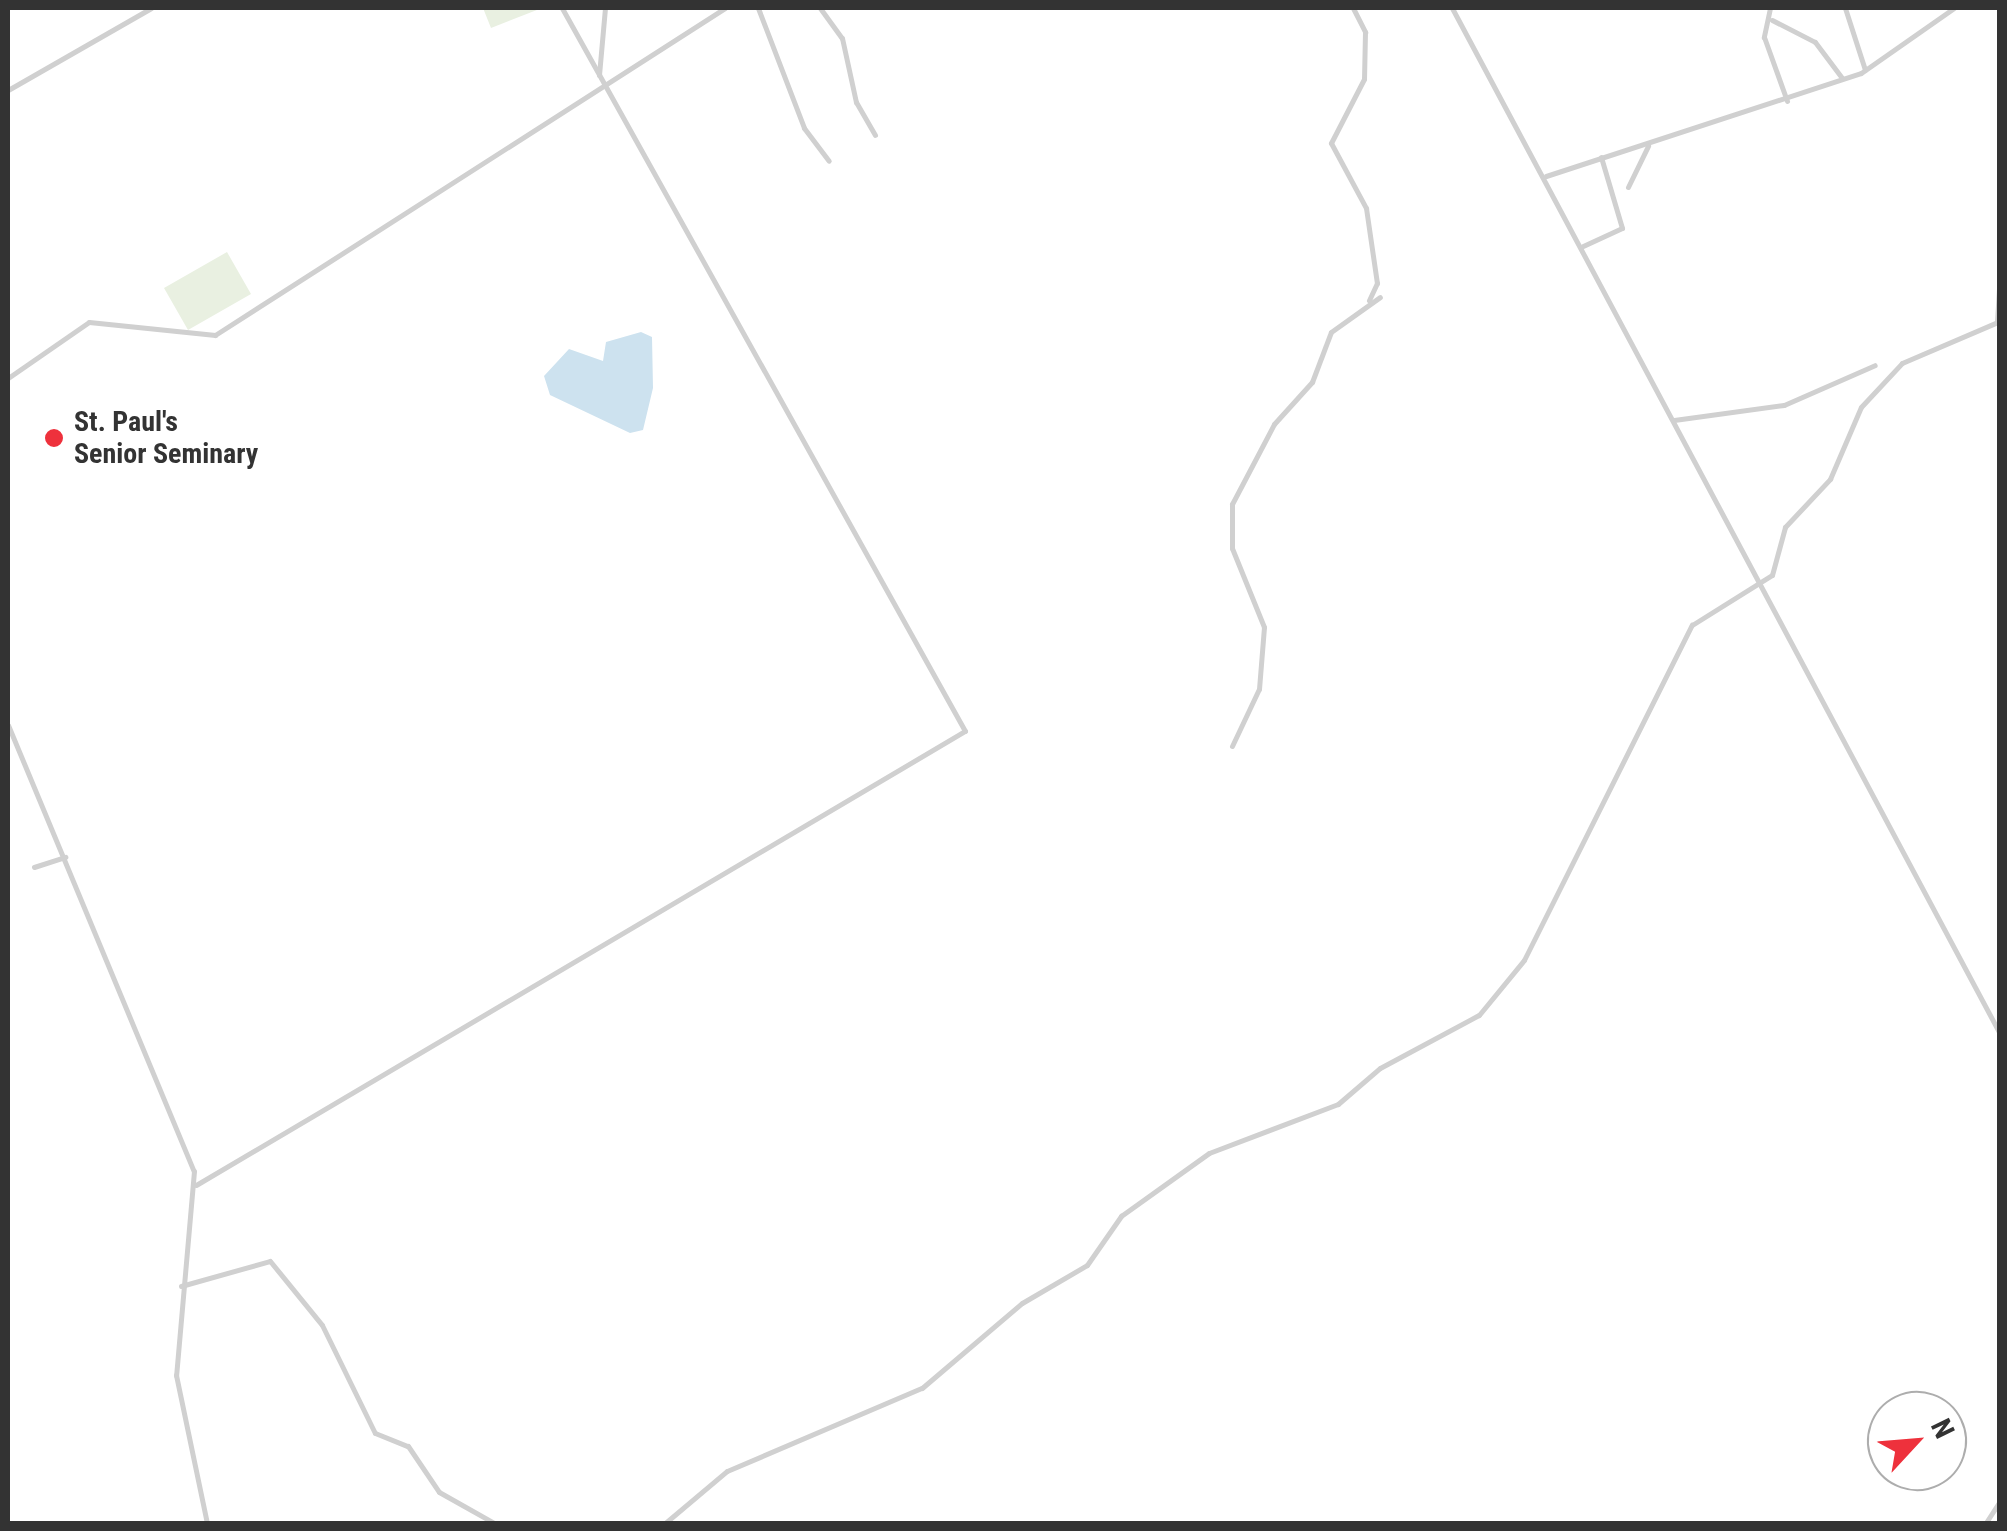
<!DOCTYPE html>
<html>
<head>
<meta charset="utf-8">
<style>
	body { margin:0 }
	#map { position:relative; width:2007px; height:1531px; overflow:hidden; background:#fff; font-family:"Roboto Condensed",sans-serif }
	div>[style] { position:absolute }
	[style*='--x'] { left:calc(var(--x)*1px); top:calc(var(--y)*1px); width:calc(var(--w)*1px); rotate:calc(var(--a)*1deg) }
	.green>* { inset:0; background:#e9f0e1 }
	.water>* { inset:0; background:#cde2ef }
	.minor>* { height:5px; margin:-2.5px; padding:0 2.5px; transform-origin:2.5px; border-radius:2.5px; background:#d0d0d0 }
	.dots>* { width:28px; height:28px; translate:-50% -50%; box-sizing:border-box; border:5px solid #fff; border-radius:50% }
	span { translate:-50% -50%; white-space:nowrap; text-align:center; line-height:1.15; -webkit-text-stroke:10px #fff; paint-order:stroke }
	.poi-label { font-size:28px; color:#333; font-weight:700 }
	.left { translate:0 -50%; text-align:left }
	.frame { position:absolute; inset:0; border:10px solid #333; pointer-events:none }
	.north { position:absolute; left:1867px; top:1391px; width:100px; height:100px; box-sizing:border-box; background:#fff; border:2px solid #adadad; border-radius:50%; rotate:64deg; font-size:28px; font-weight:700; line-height:40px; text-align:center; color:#333 }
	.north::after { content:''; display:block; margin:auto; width:35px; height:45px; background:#ee313c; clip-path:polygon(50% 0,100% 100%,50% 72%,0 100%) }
</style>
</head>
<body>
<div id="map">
	<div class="green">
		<div style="clip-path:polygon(483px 8px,542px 8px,491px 28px)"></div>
		<div style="clip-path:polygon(227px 252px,251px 294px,188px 330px,164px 288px)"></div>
	</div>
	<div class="water">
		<div style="clip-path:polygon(641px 332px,652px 337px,653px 388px,643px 430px,630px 433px,550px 395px,544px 376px,569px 349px,603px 361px,606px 342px)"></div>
	</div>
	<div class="minor">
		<div style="--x:758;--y:8;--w:129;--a:69"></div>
		<div style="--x:804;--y:128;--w:41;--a:52.9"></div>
		<div style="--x:820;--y:8;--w:37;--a:54"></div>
		<div style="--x:842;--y:38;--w:66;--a:77.7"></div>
		<div style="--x:856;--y:102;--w:38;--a:60"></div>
		<div style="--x:1353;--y:8;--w:27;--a:63"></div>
		<div style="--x:1365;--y:32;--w:47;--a:91.2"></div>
		<div style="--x:1364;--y:79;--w:72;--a:117.3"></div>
		<div style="--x:1331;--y:143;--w:74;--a:61.7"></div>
		<div style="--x:1366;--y:208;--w:76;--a:81.7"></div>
		<div style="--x:1377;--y:283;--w:19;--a:115"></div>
		<div style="--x:1452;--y:8;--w:1163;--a:61.89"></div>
		<div style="--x:1770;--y:8;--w:30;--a:102"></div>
		<div style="--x:1764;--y:37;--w:68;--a:70.2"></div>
		<div style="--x:1845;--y:8;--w:65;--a:72.1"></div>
		<div style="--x:1772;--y:20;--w:48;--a:27.1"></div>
		<div style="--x:1815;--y:42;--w:45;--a:53.1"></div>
		<div style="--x:599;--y:75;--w:67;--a:-84.9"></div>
		<div style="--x:8;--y:90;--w:165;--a:-29.8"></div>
		<div style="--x:1546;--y:176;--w:331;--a:-18.1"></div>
		<div style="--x:1861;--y:73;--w:113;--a:-35"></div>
		<div style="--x:1628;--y:187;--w:46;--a:-64"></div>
		<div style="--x:1583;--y:246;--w:43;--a:-24.8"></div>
		<div style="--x:1622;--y:228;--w:74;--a:-106.5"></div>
		<div style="--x:1997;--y:322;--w:50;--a:-86.6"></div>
		<div style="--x:8;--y:378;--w:98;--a:-34.7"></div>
		<div style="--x:89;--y:322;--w:127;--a:5.9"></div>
		<div style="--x:215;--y:335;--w:606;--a:-32.67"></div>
		<div style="--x:1674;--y:420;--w:111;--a:-7.8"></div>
		<div style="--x:1784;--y:405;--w:99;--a:-23.7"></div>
		<div style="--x:8;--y:725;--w:483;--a:67.4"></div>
		<div style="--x:194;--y:1171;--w:205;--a:95"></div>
		<div style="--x:176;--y:1375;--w:152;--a:78.2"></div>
		<div style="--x:1232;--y:746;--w:63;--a:-64.7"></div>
		<div style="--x:1259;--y:689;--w:62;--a:-85.4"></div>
		<div style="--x:1264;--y:627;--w:85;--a:-112.1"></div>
		<div style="--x:1232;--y:548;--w:44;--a:-90"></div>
		<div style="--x:1232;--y:504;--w:90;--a:-62.3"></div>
		<div style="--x:1274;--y:424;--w:57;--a:-47.9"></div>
		<div style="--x:1312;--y:382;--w:53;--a:-69.2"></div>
		<div style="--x:1331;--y:332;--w:60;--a:-35.5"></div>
		<div style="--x:34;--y:867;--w:33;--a:-18"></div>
		<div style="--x:196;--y:1185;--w:893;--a:-30.56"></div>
		<div style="--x:965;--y:731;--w:828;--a:-119.14"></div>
		<div style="--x:181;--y:1286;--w:92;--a:-15.7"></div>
		<div style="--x:270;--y:1261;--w:82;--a:50.9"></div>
		<div style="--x:322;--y:1325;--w:120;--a:63.9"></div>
		<div style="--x:375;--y:1433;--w:35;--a:22"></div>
		<div style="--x:408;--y:1446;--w:55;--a:56"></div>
		<div style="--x:439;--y:1492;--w:65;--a:29.3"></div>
		<div style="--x:664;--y:1524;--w:82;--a:-40.1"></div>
		<div style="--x:727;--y:1471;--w:212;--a:-23.1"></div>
		<div style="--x:922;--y:1388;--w:131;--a:-40.4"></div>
		<div style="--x:1022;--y:1303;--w:75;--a:-30.3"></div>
		<div style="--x:1087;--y:1265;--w:60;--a:-55.2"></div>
		<div style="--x:1121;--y:1216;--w:108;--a:-35.6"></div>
		<div style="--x:1209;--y:1153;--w:138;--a:-20.8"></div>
		<div style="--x:1338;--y:1104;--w:55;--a:-40.6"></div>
		<div style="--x:1380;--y:1068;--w:112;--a:-28.2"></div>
		<div style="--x:1479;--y:1015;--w:71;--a:-50.7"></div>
		<div style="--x:1524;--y:960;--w:375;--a:-63.4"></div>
		<div style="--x:1692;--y:625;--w:94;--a:-32"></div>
		<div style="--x:1772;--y:575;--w:50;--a:-74.8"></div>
		<div style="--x:1785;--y:527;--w:66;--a:-46.8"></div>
		<div style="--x:1830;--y:479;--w:78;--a:-66.7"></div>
		<div style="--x:1861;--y:407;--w:60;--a:-47"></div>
		<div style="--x:1902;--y:363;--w:107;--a:-23.2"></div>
		<div style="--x:1985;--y:1524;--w:27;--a:-57"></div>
	</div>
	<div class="dots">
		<div style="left:54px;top:438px;background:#ee313c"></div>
	</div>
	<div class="poi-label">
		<span class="left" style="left:74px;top:438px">St. Paul's<br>Senior Seminary</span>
	</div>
	<div class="frame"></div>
	<div class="north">N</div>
</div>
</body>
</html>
